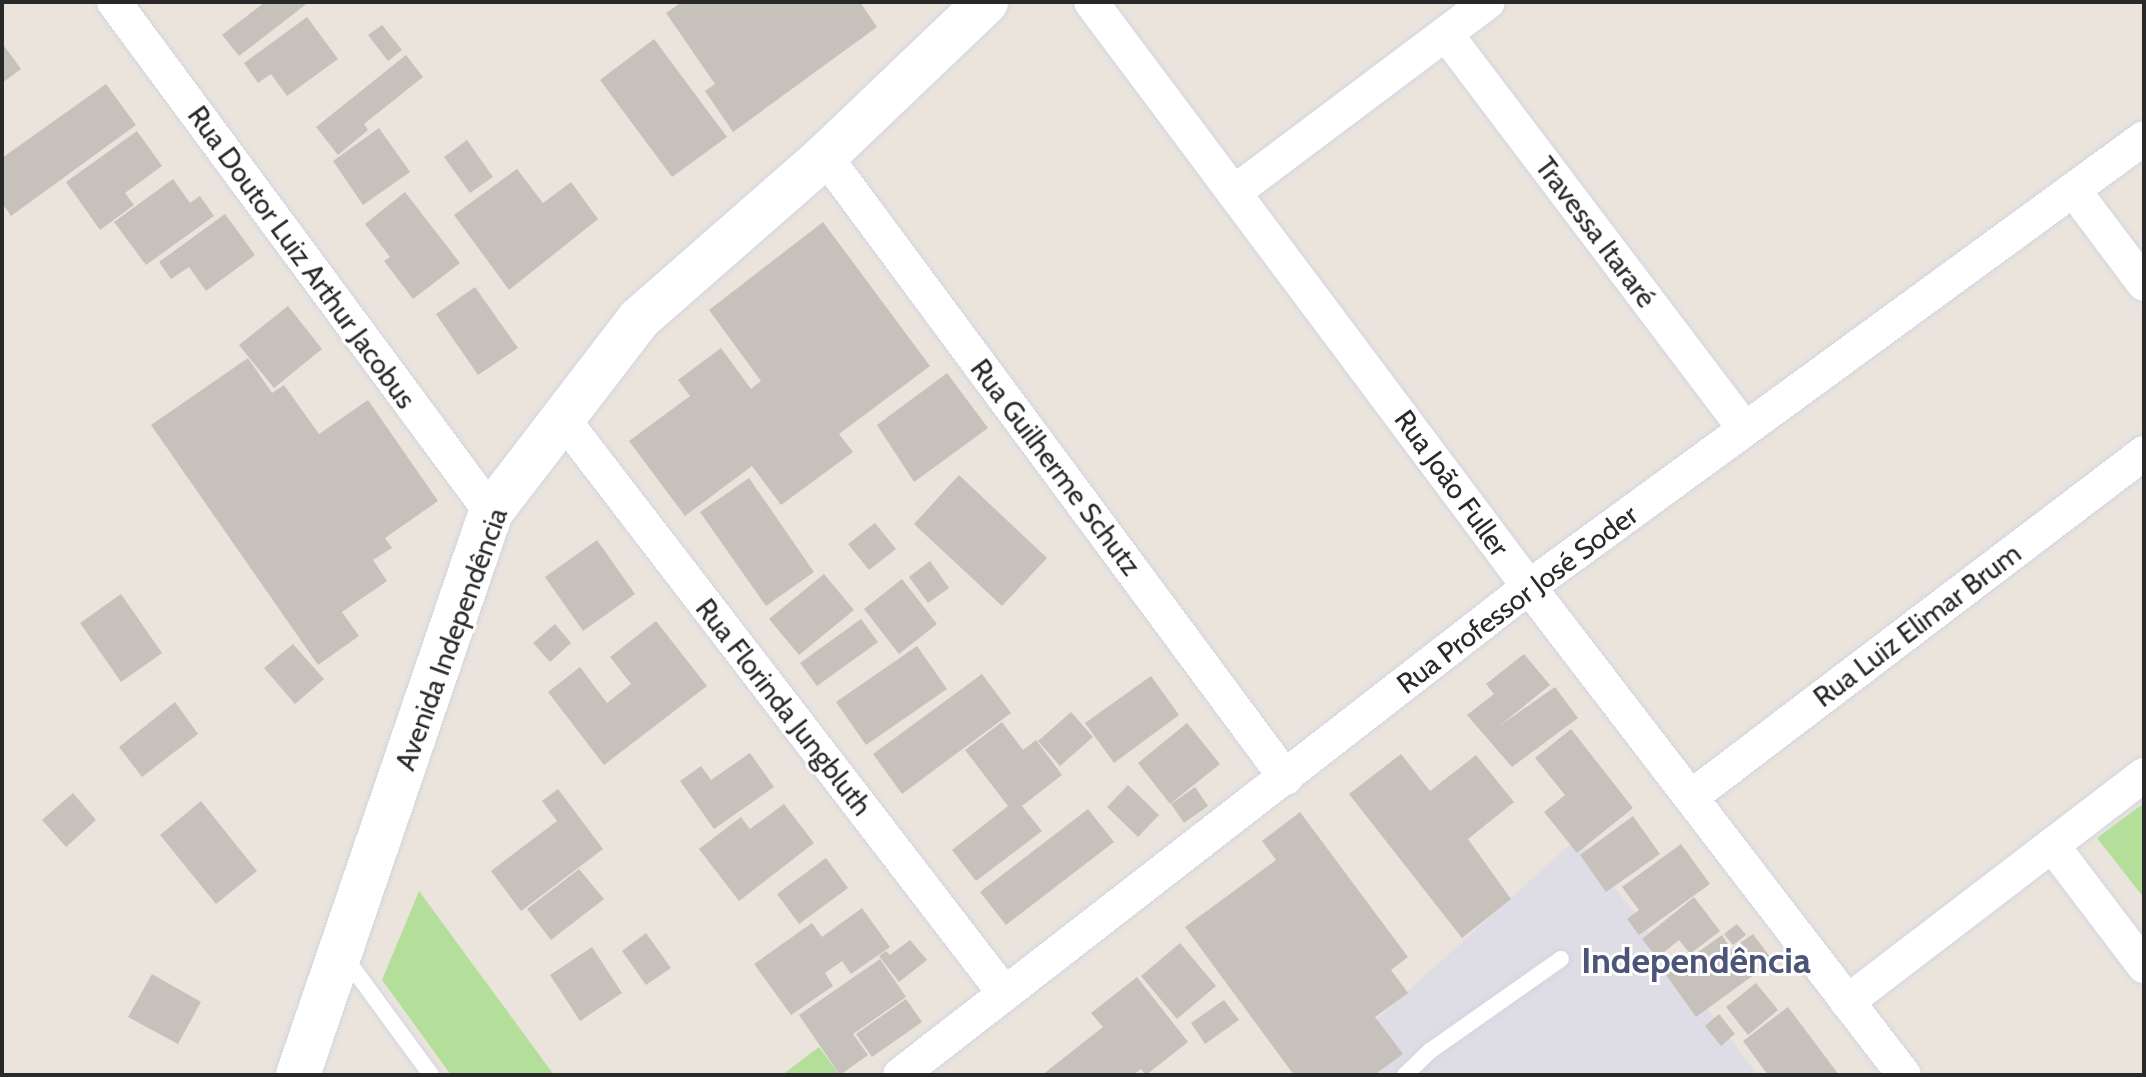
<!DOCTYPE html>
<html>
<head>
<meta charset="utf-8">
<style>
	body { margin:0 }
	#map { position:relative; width:2146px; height:1077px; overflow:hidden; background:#ebe4dc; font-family:Cabin,sans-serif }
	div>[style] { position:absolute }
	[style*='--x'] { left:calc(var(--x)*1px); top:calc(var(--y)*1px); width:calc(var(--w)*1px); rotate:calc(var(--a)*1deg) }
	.industrial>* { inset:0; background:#dedce4 }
	.green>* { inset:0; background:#b4df9b }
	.building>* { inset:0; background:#c6c1bb }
	.roads { filter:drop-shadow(0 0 2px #d1d5e2) drop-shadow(0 0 2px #d1d5e2) }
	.lane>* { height:16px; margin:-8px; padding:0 8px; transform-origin:8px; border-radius:8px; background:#fff }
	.street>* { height:34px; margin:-17px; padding:0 17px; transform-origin:17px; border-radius:17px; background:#fff }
	.secondary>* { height:44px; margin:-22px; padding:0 22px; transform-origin:22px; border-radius:22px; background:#fff }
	span { translate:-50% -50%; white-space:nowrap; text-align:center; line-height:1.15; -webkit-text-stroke:6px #fff; paint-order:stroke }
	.street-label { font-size:28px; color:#292929 }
	.district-label { font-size:36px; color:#4c5578; font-weight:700 }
	.frame { position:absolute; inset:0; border:4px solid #292929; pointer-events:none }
</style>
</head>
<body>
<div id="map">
	<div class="industrial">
		<div style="clip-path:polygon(1577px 838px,1758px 1075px,1315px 1075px)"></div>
	</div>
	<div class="green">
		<div style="clip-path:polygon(2144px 803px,2144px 898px,2097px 838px)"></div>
		<div style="clip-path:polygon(419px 891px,554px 1075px,451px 1075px,382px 980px)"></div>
		<div style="clip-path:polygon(819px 1047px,840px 1075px,782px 1075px)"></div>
	</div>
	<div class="building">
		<div style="clip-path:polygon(265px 2px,309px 2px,239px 56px,222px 35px)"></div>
		<div style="clip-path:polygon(682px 2px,860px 2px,877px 27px,733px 132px,705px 91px,715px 84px,666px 13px)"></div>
		<div style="clip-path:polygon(307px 17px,338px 59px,287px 96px,271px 74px,258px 83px,244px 63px)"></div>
		<div style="clip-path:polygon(382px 25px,402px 50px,388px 61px,368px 35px)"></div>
		<div style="clip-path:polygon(654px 39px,727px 137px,672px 177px,600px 80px)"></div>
		<div style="clip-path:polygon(2px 43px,21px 69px,2px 83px)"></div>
		<div style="clip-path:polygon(406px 55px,423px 77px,364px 124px,368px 130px,338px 155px,316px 127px)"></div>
		<div style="clip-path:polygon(106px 84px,136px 125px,11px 216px,2px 203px,2px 158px)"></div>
		<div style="clip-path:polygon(379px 128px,410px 172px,363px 205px,333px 161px)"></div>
		<div style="clip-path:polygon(137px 131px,162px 166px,125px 193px,134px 205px,100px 230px,66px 182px)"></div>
		<div style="clip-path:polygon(467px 140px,493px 177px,470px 193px,444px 157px)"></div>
		<div style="clip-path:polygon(517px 169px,543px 203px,571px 182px,598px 219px,509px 290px,454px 215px)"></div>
		<div style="clip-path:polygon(173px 179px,190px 203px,200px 196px,214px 216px,146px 265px,114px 222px)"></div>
		<div style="clip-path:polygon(405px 192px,460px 263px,413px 299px,384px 261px,390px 257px,365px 224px)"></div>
		<div style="clip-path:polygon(225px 214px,255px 255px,206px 291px,189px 267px,171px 279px,159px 262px)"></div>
		<div style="clip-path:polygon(823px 222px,930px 366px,839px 434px,853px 452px,781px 505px,752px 466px,685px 516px,629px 441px,690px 396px,678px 380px,721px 348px,751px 389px,761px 381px,709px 310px)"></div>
		<div style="clip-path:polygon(475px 287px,518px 348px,478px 375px,436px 314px)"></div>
		<div style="clip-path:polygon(288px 306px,322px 349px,274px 388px,239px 345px)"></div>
		<div style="clip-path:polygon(248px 358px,272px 393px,284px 385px,319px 434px,368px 400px,438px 501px,385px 538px,392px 548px,373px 560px,387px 581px,342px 612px,359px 636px,318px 665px,151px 425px)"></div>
		<div style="clip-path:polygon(947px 373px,988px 428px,914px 482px,877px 425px)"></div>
		<div style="clip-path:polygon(959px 475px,1047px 558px,1002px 606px,914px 524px)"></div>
		<div style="clip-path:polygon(749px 478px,814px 572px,766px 606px,700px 512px)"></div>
		<div style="clip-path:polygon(875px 523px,896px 549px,869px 570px,848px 544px)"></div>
		<div style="clip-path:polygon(597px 540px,635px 594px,583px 631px,545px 577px)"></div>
		<div style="clip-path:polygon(930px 561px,949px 588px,928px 603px,909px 577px)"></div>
		<div style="clip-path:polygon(824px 574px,854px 610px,799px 655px,769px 619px)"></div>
		<div style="clip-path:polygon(902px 579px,937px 624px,899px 654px,864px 609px)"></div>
		<div style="clip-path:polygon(121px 594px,162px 653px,121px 682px,80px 623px)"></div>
		<div style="clip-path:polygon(861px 619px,878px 642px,817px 686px,800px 663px)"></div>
		<div style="clip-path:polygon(656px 621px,707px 686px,604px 765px,548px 692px,580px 667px,607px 703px,631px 684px,610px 657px)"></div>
		<div style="clip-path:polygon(555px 624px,571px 643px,550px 662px,533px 643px)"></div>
		<div style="clip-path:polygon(293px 644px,324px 679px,295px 704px,264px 668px)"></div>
		<div style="clip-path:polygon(917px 646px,947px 689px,866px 745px,836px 702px)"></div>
		<div style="clip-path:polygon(1524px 654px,1550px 685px,1498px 727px,1555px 687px,1578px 718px,1512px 767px,1467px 715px,1494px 694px,1486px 684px)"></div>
		<div style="clip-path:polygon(982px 674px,1011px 713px,902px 794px,873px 754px)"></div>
		<div style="clip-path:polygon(1151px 676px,1179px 715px,1114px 763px,1085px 723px)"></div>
		<div style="clip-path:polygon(175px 702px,198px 734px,142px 777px,119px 747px)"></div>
		<div style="clip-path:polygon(1071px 712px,1093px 737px,1060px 766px,1038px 741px)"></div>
		<div style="clip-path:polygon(1002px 722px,1023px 750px,1036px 740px,1062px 775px,1022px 806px,1042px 831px,976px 881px,952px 850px,1008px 806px,965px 750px)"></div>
		<div style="clip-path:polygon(1187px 723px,1220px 764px,1170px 804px,1138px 763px)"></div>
		<div style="clip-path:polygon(1571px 729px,1633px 808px,1577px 853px,1544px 812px,1565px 795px,1535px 758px)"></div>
		<div style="clip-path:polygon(750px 753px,774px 787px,714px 829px,680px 781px,701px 766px,711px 780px)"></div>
		<div style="clip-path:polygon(1401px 754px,1430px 791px,1476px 755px,1514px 802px,1468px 839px,1511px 899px,1462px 938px,1349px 794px)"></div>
		<div style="clip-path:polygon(1128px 785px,1159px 815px,1138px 837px,1107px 807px)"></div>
		<div style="clip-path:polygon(1195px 787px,1208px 806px,1184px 823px,1171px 804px)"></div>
		<div style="clip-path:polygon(558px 789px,603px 849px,521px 911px,491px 871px,557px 821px,542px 801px)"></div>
		<div style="clip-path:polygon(73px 793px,96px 820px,66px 847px,42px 820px)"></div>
		<div style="clip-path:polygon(201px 801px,257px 871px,216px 904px,160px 835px)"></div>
		<div style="clip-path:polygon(784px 804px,814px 843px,739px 901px,699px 849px,741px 817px,750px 829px)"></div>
		<div style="clip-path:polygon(1088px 809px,1114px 842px,1006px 925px,980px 892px)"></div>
		<div style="clip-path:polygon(1300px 812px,1408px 957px,1391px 970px,1408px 993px,1375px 1017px,1403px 1054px,1374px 1075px,1294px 1075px,1185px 927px,1276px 860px,1262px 841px)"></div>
		<div style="clip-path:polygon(1633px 816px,1660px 854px,1606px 892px,1580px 855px)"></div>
		<div style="clip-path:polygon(1681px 844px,1710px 884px,1639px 935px,1627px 919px,1639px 910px,1622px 887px)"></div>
		<div style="clip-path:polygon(826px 858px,848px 888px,799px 924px,777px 894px)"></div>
		<div style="clip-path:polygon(579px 869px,604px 899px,551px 940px,527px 909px)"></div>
		<div style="clip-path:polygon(1694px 897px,1720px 931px,1690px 954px,1679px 940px,1657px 958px,1642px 939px)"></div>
		<div style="clip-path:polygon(862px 908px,890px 947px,851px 974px,842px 961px,825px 973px,833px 986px,791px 1015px,754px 964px,812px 923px,822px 937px)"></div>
		<div style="clip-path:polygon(1737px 924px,1746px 935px,1733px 945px,1724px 934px)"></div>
		<div style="clip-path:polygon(646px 933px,671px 968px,646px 985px,622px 951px)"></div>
		<div style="clip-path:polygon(1753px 934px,1773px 961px,1696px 1017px,1666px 975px,1722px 935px,1731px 949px)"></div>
		<div style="clip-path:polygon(910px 940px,927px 960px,899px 982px,879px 956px,886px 951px,890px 955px)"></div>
		<div style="clip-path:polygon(1180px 943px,1216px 986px,1177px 1019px,1141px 976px)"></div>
		<div style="clip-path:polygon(592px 947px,622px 993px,580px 1021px,550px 975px)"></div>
		<div style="clip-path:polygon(880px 959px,906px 997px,853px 1034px,868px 1055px,840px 1075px,799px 1015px)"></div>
		<div style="clip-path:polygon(152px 974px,201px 1002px,178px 1044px,128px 1017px)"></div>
		<div style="clip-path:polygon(1137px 977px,1188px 1042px,1146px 1075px,1141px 1069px,1133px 1075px,1042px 1075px,1103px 1027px,1091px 1013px)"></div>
		<div style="clip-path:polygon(1756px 983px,1778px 1010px,1748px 1035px,1726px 1007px)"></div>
		<div style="clip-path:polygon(906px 999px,922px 1022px,872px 1057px,856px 1034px)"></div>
		<div style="clip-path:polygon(1224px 1000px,1239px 1020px,1205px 1044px,1191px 1023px)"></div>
		<div style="clip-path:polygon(1788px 1007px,1839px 1075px,1768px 1075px,1743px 1041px)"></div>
		<div style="clip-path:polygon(1719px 1014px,1735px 1034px,1721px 1046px,1705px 1026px)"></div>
	</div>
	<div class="roads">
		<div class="lane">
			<div style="--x:344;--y:956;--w:147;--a:53.8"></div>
			<div style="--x:1405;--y:1075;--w:35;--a:-44"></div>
			<div style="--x:1430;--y:1051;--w:160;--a:-35.1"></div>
		</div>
		<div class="street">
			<div style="--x:114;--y:2;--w:634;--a:53.53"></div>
			<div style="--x:1091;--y:2;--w:731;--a:53.18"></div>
			<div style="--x:1529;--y:587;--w:615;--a:52.46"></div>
			<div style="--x:1446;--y:34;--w:495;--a:52.9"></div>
			<div style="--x:825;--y:156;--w:774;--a:53.46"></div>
			<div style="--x:1236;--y:191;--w:315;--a:-36.9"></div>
			<div style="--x:2075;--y:192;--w:115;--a:53.1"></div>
			<div style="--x:563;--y:419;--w:725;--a:52.45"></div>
			<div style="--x:1691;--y:797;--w:569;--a:-37.21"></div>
			<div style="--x:2052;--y:845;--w:152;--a:52.8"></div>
			<div style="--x:1847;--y:1002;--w:374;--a:-37.4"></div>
			<div style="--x:900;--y:1075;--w:796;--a:-37.81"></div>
			<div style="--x:1529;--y:587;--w:761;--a:-36.13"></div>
		</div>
		<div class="secondary">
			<div style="--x:298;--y:1075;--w:595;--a:-71.08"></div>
			<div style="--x:491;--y:512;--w:243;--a:-52.5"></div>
			<div style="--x:639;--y:319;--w:247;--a:-41.2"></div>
			<div style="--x:825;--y:156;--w:223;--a:-43.7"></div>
		</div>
	</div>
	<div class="street-label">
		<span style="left:1596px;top:232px;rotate:53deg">Travessa Itararé</span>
		<span style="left:302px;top:257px;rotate:54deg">Rua Doutor Luiz Arthur Jacobus</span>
		<span style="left:1056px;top:467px;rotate:53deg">Rua Guilherme Schutz</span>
		<span style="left:1452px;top:483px;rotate:54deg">Rua João Fuller</span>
		<span style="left:1517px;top:599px;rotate:-37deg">Rua Professor José Soder</span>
		<span style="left:1917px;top:625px;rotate:-37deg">Rua Luiz Elimar Brum</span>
		<span style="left:451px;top:639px;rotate:-70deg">Avenida Independência</span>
		<span style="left:784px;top:707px;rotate:52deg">Rua Florinda Jungbluth</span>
	</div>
	<div class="district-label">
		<span style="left:1696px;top:961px">Independência</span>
	</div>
	<div class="frame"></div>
</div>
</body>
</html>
